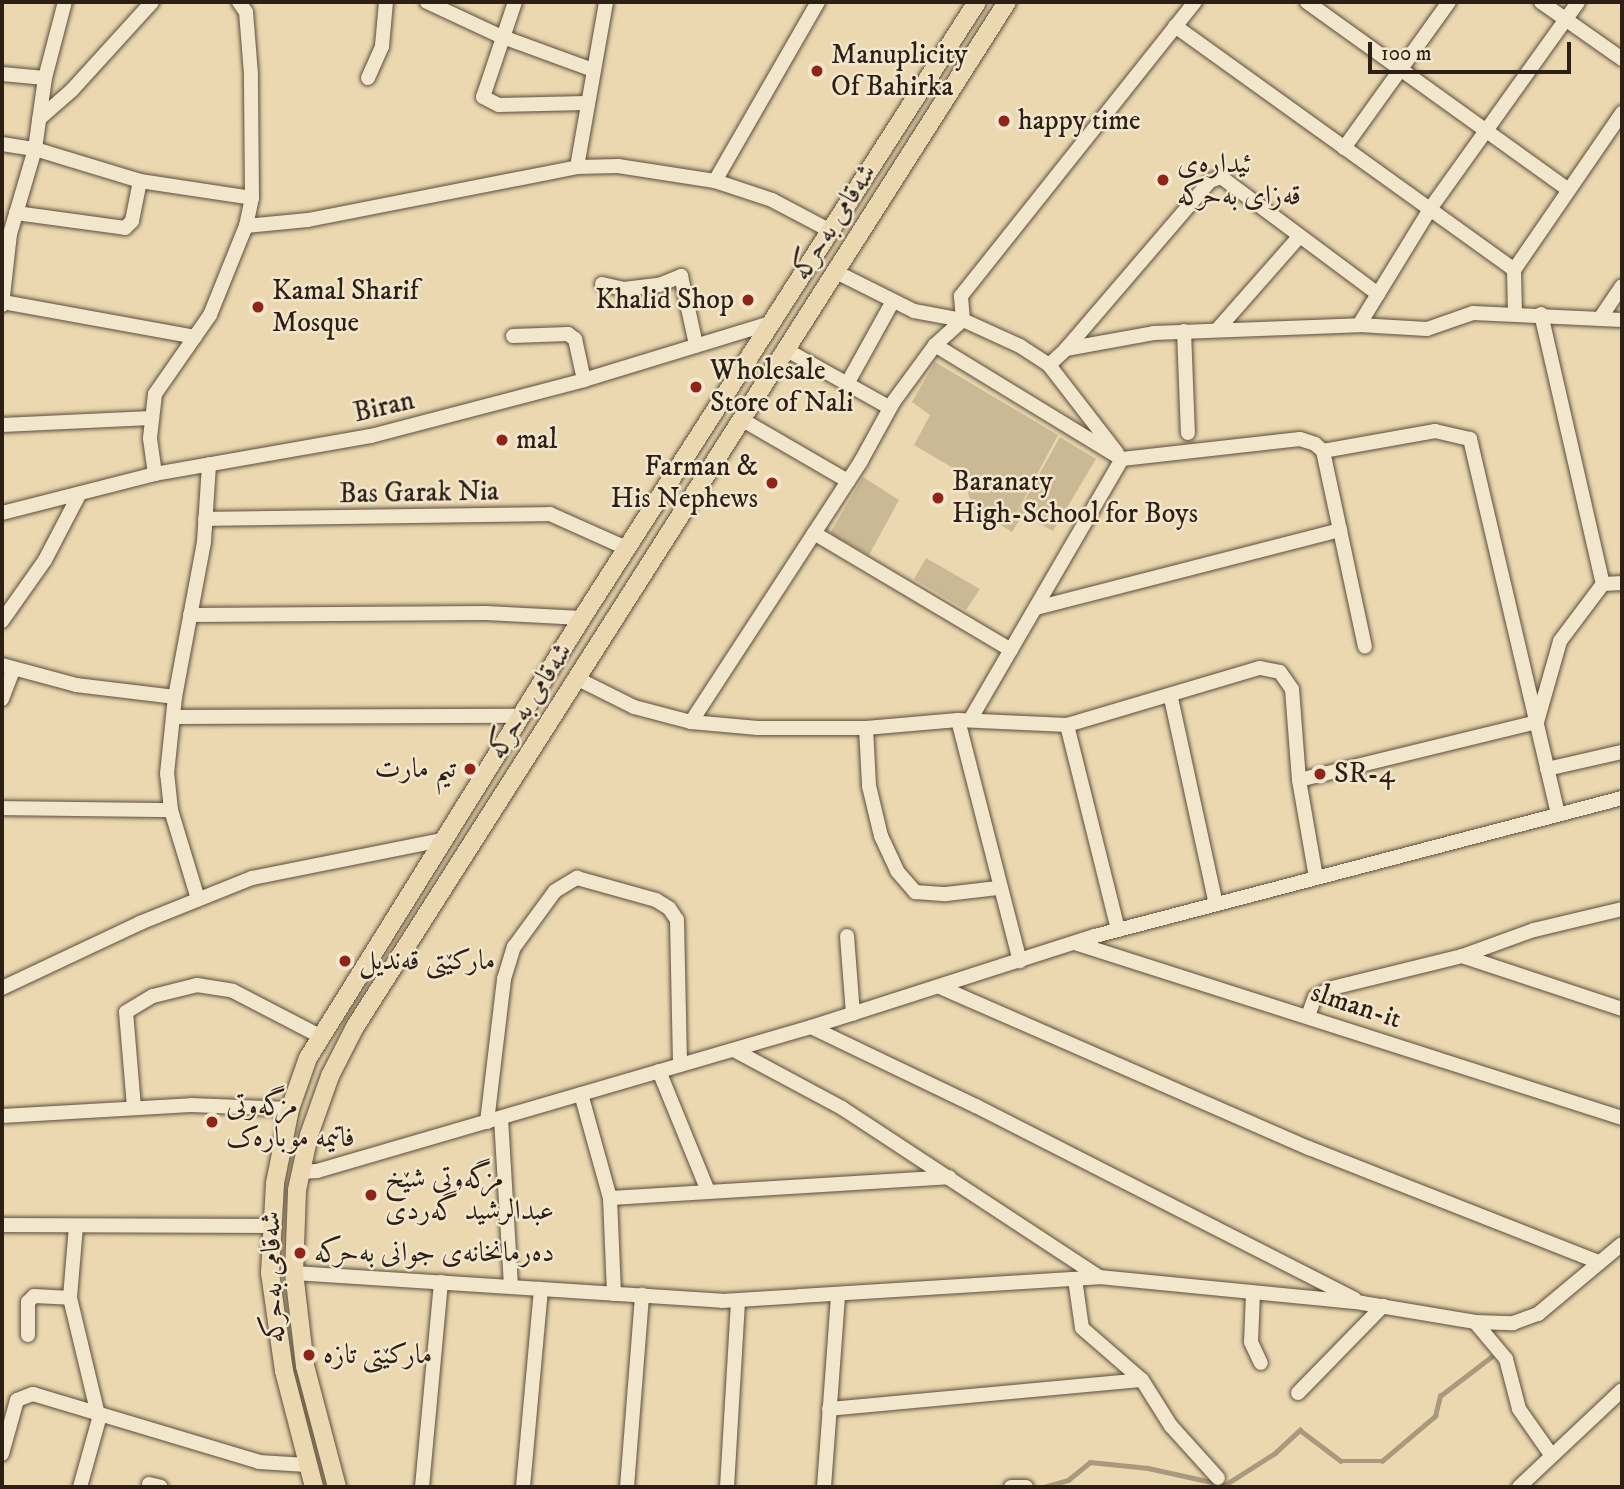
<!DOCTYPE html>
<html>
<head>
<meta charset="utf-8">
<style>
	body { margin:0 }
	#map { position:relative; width:1624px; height:1489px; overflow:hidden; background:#ebd8b0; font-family:"IM FELL DW Pica",Amiri,serif }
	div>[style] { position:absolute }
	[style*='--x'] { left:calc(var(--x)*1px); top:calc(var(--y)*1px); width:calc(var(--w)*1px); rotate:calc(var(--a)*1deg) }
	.green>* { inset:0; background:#cbb996 }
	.stream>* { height:4.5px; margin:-2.25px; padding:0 2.25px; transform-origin:2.25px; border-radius:2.25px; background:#aa997c }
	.roads { filter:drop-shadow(0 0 2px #5c4d3c) drop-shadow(0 0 2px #5c4d3c) }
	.minor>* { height:14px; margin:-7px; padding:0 7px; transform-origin:7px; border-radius:7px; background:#f2e6cc }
	.major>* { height:18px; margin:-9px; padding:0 9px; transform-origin:9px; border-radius:9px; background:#ebd8b0 }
	.dots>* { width:19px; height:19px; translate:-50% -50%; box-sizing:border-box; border:4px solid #f2e6cc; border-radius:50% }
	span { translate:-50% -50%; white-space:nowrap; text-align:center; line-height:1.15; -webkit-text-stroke:5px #f2e6cc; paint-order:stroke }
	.poi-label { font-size:28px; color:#2d1f16 }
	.left { translate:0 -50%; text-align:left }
	.right { translate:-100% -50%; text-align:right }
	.street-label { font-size:28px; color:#2d1f16 }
	.frame { position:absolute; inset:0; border:4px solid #2d1f16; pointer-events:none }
	.scale { position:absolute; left:1368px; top:42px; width:203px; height:32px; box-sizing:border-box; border:4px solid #2d1f16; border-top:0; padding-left:9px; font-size:21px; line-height:24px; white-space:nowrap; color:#2d1f16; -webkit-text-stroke:5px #f2e6cc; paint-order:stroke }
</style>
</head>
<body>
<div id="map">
	<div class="green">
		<div style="clip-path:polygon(935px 362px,1058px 435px,1017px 512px,1022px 516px,1012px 532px,972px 507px,968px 493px,973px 480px,914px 445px,930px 415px,912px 402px)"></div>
		<div style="clip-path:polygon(1060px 437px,1096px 459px,1053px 531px,1018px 512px)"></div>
		<div style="clip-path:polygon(863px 477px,899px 500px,869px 555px,830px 533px)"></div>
		<div style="clip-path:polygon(926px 558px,980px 589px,966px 610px,914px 579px)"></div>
	</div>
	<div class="stream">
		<div style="--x:1044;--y:1487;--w:25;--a:-16"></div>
		<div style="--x:1068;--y:1480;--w:28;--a:-39"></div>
		<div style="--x:1090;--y:1462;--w:58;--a:5.9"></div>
		<div style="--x:1148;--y:1468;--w:79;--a:12.4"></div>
		<div style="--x:1225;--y:1485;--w:59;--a:-32.6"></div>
		<div style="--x:1275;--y:1453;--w:34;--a:-43"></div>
		<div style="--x:1300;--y:1430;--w:51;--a:37.1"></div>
		<div style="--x:1341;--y:1461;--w:41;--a:0"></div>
		<div style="--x:1382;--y:1461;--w:70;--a:-40.3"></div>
		<div style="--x:1435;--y:1416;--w:21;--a:-76"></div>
		<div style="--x:1440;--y:1396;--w:64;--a:-37.4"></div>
	</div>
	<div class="roads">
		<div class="minor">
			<div style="--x:427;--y:2;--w:81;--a:25"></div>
			<div style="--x:500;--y:36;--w:99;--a:20.1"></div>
			<div style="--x:515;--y:2;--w:100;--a:108.6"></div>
			<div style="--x:483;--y:97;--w:18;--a:27"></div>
			<div style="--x:499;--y:105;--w:87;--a:-1.3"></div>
			<div style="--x:1307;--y:2;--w:322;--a:35.7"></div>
			<div style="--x:1541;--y:2;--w:99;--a:35.1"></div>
			<div style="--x:1175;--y:26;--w:418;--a:35.7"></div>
			<div style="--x:2;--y:74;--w:43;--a:5.3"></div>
			<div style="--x:368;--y:78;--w:35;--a:-66"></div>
			<div style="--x:382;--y:46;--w:44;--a:-84.8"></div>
			<div style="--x:39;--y:119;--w:44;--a:-41.3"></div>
			<div style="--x:72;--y:90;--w:119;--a:-47.7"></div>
			<div style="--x:2;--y:144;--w:33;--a:9"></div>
			<div style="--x:35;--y:149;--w:110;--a:16.9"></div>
			<div style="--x:140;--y:181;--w:113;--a:8.6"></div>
			<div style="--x:1344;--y:148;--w:180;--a:-54.3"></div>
			<div style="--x:577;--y:167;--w:168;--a:-80"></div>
			<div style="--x:715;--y:181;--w:207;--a:-60.1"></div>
			<div style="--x:16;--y:213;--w:110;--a:7.8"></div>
			<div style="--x:125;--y:228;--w:10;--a:-45"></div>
			<div style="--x:132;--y:221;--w:41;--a:-78.7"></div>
			<div style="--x:246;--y:226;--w:62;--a:-5.5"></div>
			<div style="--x:308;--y:220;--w:274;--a:-11.1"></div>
			<div style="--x:577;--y:167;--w:41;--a:-1.4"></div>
			<div style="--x:618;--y:166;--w:98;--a:8.8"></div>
			<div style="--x:715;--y:181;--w:60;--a:18.4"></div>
			<div style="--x:772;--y:200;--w:64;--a:27.8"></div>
			<div style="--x:834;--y:271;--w:89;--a:26.6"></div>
			<div style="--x:914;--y:311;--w:50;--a:10.4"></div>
			<div style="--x:963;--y:320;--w:63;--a:24.5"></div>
			<div style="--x:1020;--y:346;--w:35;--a:33"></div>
			<div style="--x:1049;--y:365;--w:23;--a:-43"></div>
			<div style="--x:1066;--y:349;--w:89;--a:-10.3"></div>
			<div style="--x:1154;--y:333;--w:205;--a:-2.2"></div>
			<div style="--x:1359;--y:325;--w:68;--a:3.4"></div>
			<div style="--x:1427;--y:329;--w:49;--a:-19.2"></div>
			<div style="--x:1473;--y:313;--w:149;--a:2.7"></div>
			<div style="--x:602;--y:284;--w:23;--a:13"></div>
			<div style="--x:624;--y:289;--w:35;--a:-7"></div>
			<div style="--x:659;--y:285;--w:24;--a:-22"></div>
			<div style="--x:681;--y:276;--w:71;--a:77.7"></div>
			<div style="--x:3;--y:302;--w:195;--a:10.3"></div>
			<div style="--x:2;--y:305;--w:71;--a:-83.6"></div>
			<div style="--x:10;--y:234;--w:89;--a:-73.6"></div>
			<div style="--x:35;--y:149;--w:72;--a:-82"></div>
			<div style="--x:45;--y:78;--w:79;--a:-75.3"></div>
			<div style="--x:1515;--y:314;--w:44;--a:-91.3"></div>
			<div style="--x:1514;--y:270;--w:191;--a:-55.5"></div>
			<div style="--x:1541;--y:314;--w:277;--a:77.1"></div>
			<div style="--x:1601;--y:317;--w:37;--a:-56"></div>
			<div style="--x:1359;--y:325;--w:136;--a:-58.5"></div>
			<div style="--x:1430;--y:209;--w:254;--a:-54.4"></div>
			<div style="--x:1217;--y:330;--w:125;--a:-48.6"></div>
			<div style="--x:1184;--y:331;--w:102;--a:87.8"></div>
			<div style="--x:513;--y:336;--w:55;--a:-2.1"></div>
			<div style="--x:568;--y:334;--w:9;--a:36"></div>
			<div style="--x:575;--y:339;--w:42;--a:77.6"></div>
			<div style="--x:935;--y:345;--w:219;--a:31.4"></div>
			<div style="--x:1122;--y:459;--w:179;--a:-6.4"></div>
			<div style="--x:1300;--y:439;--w:16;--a:18"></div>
			<div style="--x:1315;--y:444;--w:11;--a:41"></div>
			<div style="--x:1323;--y:451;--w:200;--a:77.9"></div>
			<div style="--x:785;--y:349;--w:120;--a:29.3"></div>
			<div style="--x:1066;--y:349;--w:221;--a:-49.4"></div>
			<div style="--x:1210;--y:181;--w:12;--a:-20"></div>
			<div style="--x:1221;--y:177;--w:196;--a:36.7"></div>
			<div style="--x:1049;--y:365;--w:111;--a:52.3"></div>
			<div style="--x:847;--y:384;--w:95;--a:-61"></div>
			<div style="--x:741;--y:419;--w:124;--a:30.1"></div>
			<div style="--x:2;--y:425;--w:149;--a:-2.7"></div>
			<div style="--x:1323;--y:451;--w:114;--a:-10.1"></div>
			<div style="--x:1435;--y:431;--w:36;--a:13"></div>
			<div style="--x:1470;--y:439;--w:385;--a:76.8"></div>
			<div style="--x:155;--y:474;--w:36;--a:-98"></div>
			<div style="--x:150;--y:438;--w:44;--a:-83.5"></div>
			<div style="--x:155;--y:394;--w:96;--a:-55.2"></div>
			<div style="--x:210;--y:315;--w:96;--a:-68"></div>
			<div style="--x:246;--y:226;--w:29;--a:-78"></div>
			<div style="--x:252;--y:198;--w:124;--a:-90.5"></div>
			<div style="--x:251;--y:74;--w:62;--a:-94.6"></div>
			<div style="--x:246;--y:12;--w:12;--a:-125"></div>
			<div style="--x:2;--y:513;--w:158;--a:-14.3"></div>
			<div style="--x:155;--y:474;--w:219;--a:-10"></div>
			<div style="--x:371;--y:436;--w:220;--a:-14.7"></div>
			<div style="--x:584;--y:380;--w:195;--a:-17"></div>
			<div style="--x:205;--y:519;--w:345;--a:-0.8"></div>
			<div style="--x:550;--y:514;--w:83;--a:24.1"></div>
			<div style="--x:814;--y:533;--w:229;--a:30.7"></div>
			<div style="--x:1036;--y:608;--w:314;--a:-14.4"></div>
			<div style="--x:190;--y:615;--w:296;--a:-0.4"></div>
			<div style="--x:486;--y:613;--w:96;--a:3"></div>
			<div style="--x:2;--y:621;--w:75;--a:-54.8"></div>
			<div style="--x:45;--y:560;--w:71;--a:-62.4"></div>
			<div style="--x:2;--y:665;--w:77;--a:15.1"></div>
			<div style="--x:76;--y:685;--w:100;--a:6.9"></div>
			<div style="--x:576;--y:678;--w:65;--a:26.6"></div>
			<div style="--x:634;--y:707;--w:59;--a:14.7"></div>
			<div style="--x:691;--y:722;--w:67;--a:5.1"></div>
			<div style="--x:758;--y:728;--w:108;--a:0"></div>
			<div style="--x:866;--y:728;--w:92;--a:-5"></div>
			<div style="--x:958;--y:720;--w:109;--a:2.6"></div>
			<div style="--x:1067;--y:725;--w:201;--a:-16.5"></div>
			<div style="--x:1260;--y:668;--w:20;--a:11"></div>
			<div style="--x:1280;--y:672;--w:21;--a:55"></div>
			<div style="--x:1292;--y:689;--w:91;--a:85.6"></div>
			<div style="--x:1299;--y:780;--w:98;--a:80.1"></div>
			<div style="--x:1171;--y:698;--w:211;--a:77.7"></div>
			<div style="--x:2;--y:699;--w:31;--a:-69"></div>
			<div style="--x:173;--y:717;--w:347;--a:-0.2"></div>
			<div style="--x:958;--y:720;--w:249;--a:75.6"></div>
			<div style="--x:970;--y:720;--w:302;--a:-59.8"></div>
			<div style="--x:691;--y:722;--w:311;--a:-56.9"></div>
			<div style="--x:861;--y:461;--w:68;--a:-61.2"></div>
			<div style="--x:894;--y:401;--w:69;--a:-53.8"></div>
			<div style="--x:935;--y:345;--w:38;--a:-42"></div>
			<div style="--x:963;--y:320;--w:24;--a:-95"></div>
			<div style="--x:961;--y:296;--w:376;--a:-51.5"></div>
			<div style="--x:1067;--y:725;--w:211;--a:76"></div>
			<div style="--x:866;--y:728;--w:58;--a:87"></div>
			<div style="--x:869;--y:786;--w:51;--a:76.5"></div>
			<div style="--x:881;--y:836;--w:38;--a:65"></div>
			<div style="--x:897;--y:871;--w:28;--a:49"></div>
			<div style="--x:915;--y:892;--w:31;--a:4"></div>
			<div style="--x:946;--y:894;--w:52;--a:-6.6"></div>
			<div style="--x:1547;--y:769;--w:77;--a:-12.8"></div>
			<div style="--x:1299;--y:780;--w:245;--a:-13.7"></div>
			<div style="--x:1537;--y:722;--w:84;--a:-74.1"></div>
			<div style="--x:1560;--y:641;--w:71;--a:-53"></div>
			<div style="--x:1603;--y:584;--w:19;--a:-3"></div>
			<div style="--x:2;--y:808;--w:169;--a:0.7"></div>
			<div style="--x:198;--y:899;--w:93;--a:-106.9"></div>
			<div style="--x:171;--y:810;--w:36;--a:-96"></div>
			<div style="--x:167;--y:774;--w:77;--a:-84.1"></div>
			<div style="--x:175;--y:697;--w:158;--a:-79.4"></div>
			<div style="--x:204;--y:542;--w:78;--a:-86.3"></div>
			<div style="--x:847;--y:936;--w:78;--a:85.6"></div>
			<div style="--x:1075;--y:943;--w:574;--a:17.74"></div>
			<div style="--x:1462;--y:956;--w:169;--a:18.3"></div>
			<div style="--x:940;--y:987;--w:403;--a:23.6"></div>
			<div style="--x:1309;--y:1148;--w:311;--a:21.5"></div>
			<div style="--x:2;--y:988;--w:153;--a:-25.2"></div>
			<div style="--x:140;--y:923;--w:121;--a:-21.9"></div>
			<div style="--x:252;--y:878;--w:195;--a:-11.3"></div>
			<div style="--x:1308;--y:1016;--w:20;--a:-70"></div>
			<div style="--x:1315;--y:997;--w:19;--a:-28"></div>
			<div style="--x:1332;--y:988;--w:134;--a:-13.8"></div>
			<div style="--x:1462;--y:956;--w:77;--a:-19.9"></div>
			<div style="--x:1534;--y:930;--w:90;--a:-13.4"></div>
			<div style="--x:811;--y:1027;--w:183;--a:25.6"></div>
			<div style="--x:976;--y:1106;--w:425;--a:27"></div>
			<div style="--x:734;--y:1050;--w:123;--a:28.2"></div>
			<div style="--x:842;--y:1108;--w:308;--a:33.3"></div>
			<div style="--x:659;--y:1071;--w:130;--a:67.8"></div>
			<div style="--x:581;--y:1094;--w:108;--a:74.4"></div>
			<div style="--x:610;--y:1198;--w:96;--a:87.6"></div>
			<div style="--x:134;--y:1107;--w:95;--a:-94.8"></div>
			<div style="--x:126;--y:1012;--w:31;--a:-31"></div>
			<div style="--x:153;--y:996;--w:45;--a:-14"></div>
			<div style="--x:197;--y:985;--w:36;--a:9"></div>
			<div style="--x:233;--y:991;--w:96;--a:27.4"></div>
			<div style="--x:2;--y:1116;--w:189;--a:-3.3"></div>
			<div style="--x:191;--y:1105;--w:99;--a:2.3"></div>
			<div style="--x:501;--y:1118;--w:169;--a:86.6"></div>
			<div style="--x:487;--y:1122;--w:144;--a:-83.2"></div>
			<div style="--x:504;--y:979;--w:34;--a:-73"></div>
			<div style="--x:514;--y:947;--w:69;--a:-53.8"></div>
			<div style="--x:555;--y:891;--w:26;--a:-31"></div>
			<div style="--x:577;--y:878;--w:82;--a:15.6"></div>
			<div style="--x:656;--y:900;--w:15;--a:32"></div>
			<div style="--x:669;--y:908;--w:14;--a:56"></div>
			<div style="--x:677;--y:920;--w:145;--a:88.8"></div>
			<div style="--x:300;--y:1172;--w:17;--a:-3"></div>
			<div style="--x:317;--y:1171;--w:515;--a:-16.25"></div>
			<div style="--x:811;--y:1027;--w:298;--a:-17.8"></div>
			<div style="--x:1095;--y:936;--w:545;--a:-14.67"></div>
			<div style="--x:610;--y:1198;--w:340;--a:-3.5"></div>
			<div style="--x:2;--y:1225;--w:269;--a:0.2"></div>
			<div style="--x:76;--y:1226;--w:72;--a:94.8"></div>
			<div style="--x:70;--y:1298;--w:124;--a:76.5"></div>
			<div style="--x:99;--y:1419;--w:71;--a:105.6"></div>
			<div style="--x:294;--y:1273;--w:429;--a:3.7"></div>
			<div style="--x:722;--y:1301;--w:378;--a:-3.6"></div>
			<div style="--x:1099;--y:1277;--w:264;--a:5.6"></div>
			<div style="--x:1362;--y:1303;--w:115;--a:9.5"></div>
			<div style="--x:1475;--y:1322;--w:38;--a:2"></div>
			<div style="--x:1513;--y:1323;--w:27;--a:-20"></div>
			<div style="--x:1538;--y:1314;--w:109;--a:-39.8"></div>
			<div style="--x:1075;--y:1279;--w:49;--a:81.9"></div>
			<div style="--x:1082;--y:1328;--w:79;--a:40.9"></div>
			<div style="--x:1142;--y:1380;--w:54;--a:57.8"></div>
			<div style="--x:1171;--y:1426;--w:70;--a:47.9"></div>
			<div style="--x:1253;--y:1293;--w:49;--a:92.3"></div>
			<div style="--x:1251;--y:1342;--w:23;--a:65"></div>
			<div style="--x:1475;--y:1322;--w:48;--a:50"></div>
			<div style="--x:1506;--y:1359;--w:52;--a:75.4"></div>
			<div style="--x:1519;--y:1409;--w:57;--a:54.9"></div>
			<div style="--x:28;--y:1335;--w:33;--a:-90"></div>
			<div style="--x:28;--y:1302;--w:8;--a:-45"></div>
			<div style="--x:34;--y:1296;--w:36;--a:3"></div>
			<div style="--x:1298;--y:1393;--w:122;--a:-45.7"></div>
			<div style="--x:829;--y:1409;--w:314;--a:-5.3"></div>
			<div style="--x:2;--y:1454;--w:56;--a:-74.5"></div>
			<div style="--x:17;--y:1400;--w:17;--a:-21"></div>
			<div style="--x:33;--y:1394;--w:236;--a:16.7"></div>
			<div style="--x:259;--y:1462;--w:48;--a:3.6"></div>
			<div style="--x:149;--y:1484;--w:12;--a:14"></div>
			<div style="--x:422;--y:1487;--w:206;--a:-84.7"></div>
			<div style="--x:523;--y:1487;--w:199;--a:-84.8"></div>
			<div style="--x:627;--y:1487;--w:193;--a:-85.5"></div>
			<div style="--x:727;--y:1487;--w:186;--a:-86.6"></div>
			<div style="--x:824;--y:1487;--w:192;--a:-85.8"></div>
			<div style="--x:1011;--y:1487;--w:15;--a:0"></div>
			<div style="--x:1519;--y:1487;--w:141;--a:-43.3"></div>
		</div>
		<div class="major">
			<div style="--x:314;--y:1487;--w:120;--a:-104.5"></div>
			<div style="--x:284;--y:1371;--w:99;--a:-98.1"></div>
			<div style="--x:270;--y:1273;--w:90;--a:-86.8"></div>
			<div style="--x:275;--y:1183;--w:76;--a:-78.5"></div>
			<div style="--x:290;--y:1109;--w:54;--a:-70.6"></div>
			<div style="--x:308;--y:1058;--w:518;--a:-58.09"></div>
			<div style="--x:582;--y:618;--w:732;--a:-57.33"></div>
			<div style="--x:337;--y:1487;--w:125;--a:-104.8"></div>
			<div style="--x:305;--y:1366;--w:94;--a:-96.7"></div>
			<div style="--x:294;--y:1273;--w:83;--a:-87.9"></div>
			<div style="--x:297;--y:1190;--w:56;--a:-77.7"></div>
			<div style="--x:309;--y:1135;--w:63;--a:-70.4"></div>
			<div style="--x:330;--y:1076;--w:55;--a:-63"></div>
			<div style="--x:355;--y:1027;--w:1215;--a:-57.54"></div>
		</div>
	</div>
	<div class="dots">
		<div style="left:817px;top:71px;background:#8f2418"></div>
		<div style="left:1004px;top:121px;background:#8f2418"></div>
		<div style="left:1163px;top:180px;background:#8f2418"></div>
		<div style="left:748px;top:300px;background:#8f2418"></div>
		<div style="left:258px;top:307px;background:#8f2418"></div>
		<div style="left:696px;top:387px;background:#8f2418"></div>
		<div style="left:502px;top:440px;background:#8f2418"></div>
		<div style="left:772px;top:483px;background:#8f2418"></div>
		<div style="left:938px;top:498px;background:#8f2418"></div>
		<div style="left:470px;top:769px;background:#8f2418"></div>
		<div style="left:1320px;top:774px;background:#8f2418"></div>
		<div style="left:345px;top:961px;background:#8f2418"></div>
		<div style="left:212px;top:1122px;background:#8f2418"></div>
		<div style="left:371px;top:1195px;background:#8f2418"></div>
		<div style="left:300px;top:1253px;background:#8f2418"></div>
		<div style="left:309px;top:1355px;background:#8f2418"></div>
	</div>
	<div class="poi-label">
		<span class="left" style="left:831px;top:71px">Manuplicity<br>Of Bahirka</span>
		<span class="left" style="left:1018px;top:121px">happy time</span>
		<span class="left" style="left:1177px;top:180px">ئیدارەی<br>قەزای بەحرکە</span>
		<span class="left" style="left:272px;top:307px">Kamal Sharif<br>Mosque</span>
		<span class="right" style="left:734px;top:300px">Khalid Shop</span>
		<span class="left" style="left:710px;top:387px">Wholesale<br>Store of Nali</span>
		<span class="left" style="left:516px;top:440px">mal</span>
		<span class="right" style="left:758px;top:483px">Farman &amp;<br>His Nephews</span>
		<span class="left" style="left:952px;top:498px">Baranaty<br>High-School for Boys</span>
		<span class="right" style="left:456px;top:769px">تيم مارت</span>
		<span class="left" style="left:1334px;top:774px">SR-4</span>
		<span class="left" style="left:359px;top:961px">مارکێتی قەندیل</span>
		<span class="left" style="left:226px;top:1122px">مزگەوتی<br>فاتیمە موبارەک</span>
		<span class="left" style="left:385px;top:1195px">مزگەوتی شێخ<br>عبدالرشید گەردی</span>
		<span class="left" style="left:314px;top:1253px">دەرمانخانەی جوانی بەحرکە</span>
		<span class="left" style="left:323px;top:1355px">مارکێتی تازە</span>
	</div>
	<div class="street-label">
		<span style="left:834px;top:222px;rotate:-57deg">شەقامی بەحرکە</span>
		<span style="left:384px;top:407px;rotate:-13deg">Biran</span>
		<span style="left:419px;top:493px;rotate:-1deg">Bas Garak Nia</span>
		<span style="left:530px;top:701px;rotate:-57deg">شەقامی بەحرکە</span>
		<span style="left:1356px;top:1006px;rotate:18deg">slman-it</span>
		<span style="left:273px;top:1277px;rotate:-92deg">شەقامی بەحرکە</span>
	</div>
	<div class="frame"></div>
	<div class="scale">100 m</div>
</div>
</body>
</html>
